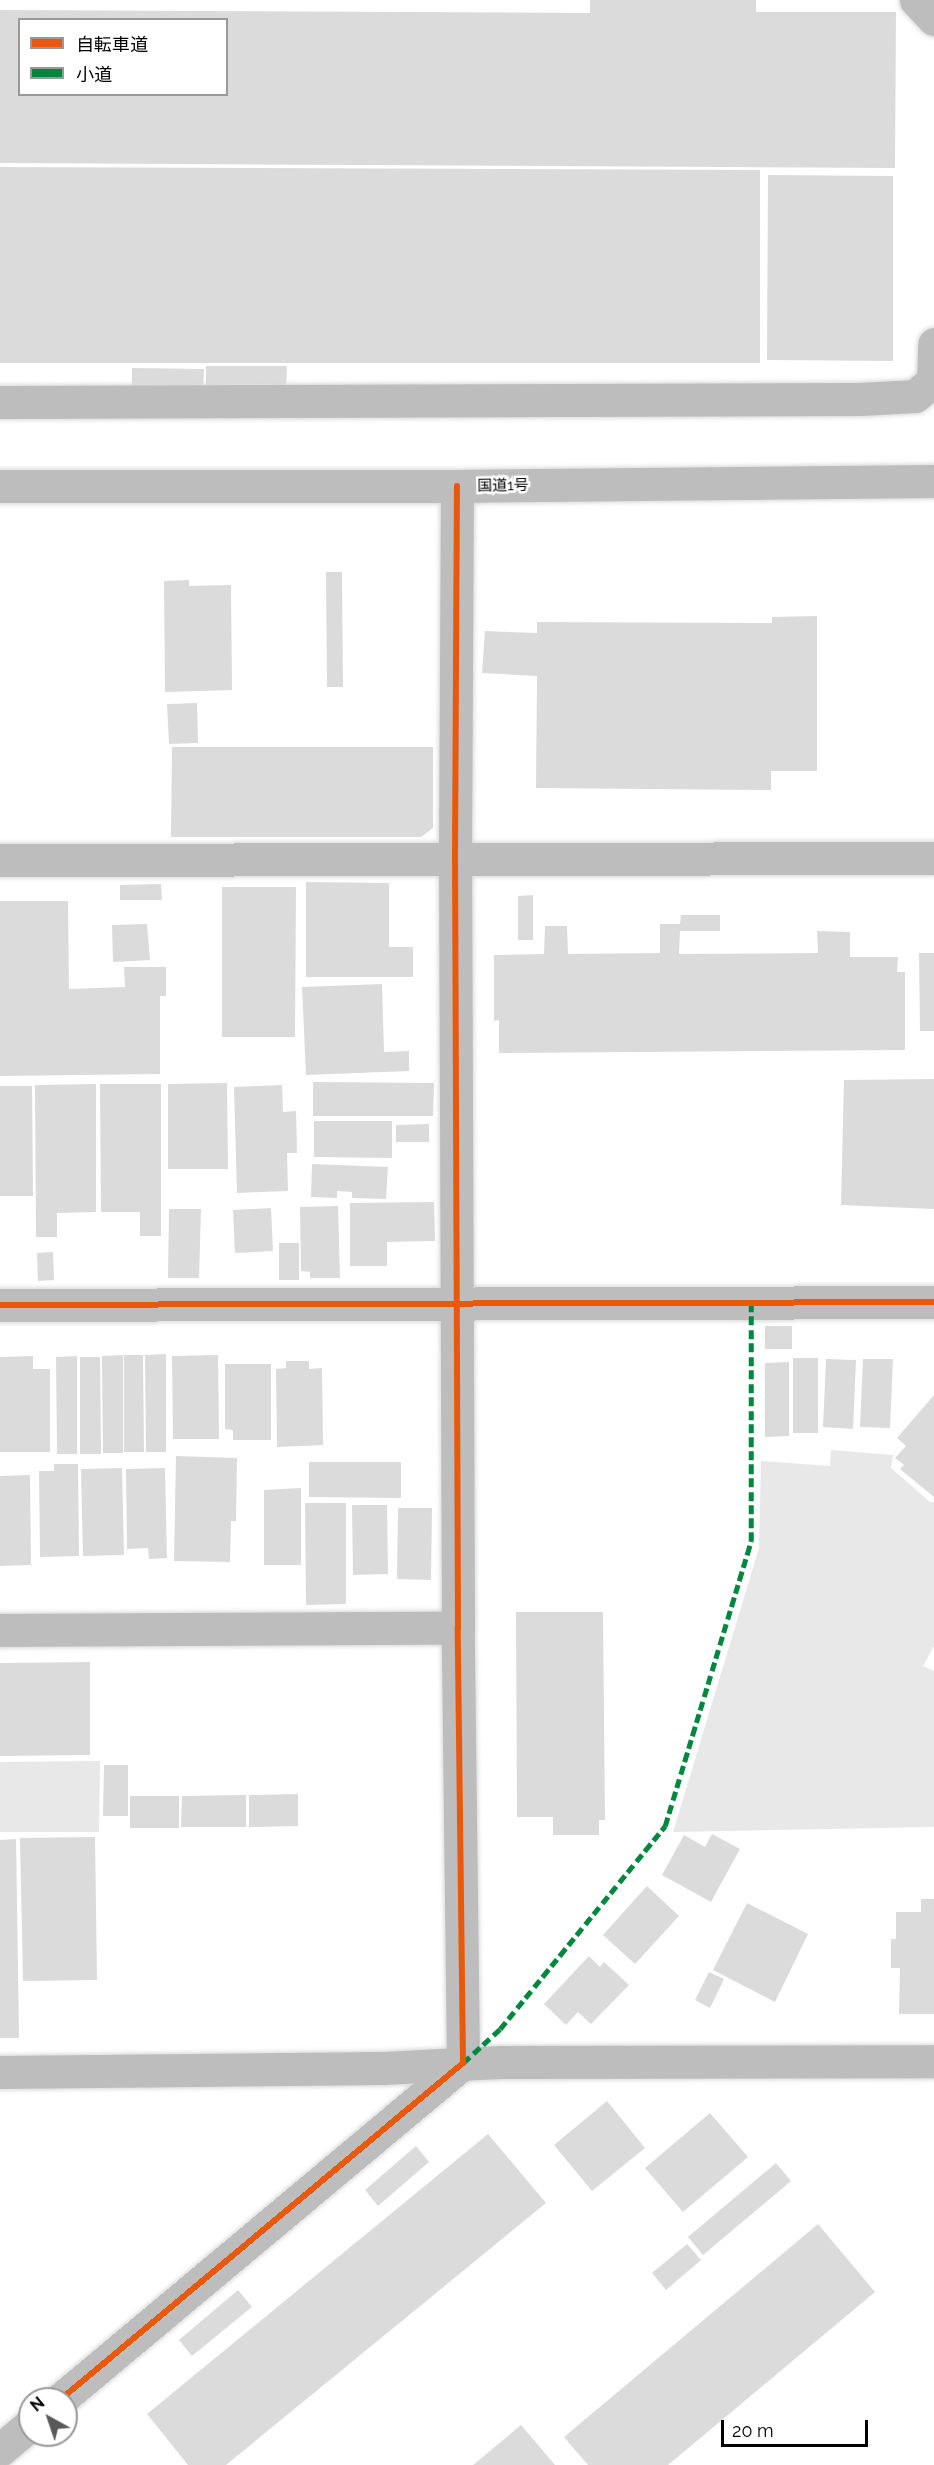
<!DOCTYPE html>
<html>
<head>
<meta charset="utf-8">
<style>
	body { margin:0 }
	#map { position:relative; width:934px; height:2465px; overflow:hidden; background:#fff; font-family:Raleway,"Noto Sans JP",sans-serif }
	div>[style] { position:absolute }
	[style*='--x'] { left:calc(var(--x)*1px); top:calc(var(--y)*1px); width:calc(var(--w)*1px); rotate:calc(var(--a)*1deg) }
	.green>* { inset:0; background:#e8e8e8 }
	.building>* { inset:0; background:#dbdbdb }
	.roads { filter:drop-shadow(0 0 2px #dbdbdb) drop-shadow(0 0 2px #dbdbdb) }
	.minor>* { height:33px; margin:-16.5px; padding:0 16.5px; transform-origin:16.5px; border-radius:16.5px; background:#bdbdbd }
	.highway>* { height:33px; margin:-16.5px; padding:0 16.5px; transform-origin:16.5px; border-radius:16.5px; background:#bdbdbd }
	.quiet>* { height:4.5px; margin-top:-2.25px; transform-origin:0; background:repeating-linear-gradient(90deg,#00873e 0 9px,transparent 0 13.5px) }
	.cycleway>* { height:6px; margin:-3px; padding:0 3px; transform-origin:3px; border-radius:3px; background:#e8590c }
	span { translate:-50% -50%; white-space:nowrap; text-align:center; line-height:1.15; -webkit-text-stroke:5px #fff; paint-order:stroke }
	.street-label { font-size:15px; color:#000 }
	.legend { position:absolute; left:18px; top:18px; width:210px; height:78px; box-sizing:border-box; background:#fff; border:2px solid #999; margin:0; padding:8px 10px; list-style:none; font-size:18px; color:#000 }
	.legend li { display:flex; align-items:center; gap:12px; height:30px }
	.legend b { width:30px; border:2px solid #999 }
	.north { position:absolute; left:18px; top:2387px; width:60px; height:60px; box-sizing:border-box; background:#fff; border:2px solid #999; border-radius:50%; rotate:320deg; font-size:16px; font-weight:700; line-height:24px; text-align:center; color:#000 }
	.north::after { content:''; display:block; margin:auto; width:21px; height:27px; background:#595959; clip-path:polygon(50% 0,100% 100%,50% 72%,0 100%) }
	.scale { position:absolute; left:721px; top:2420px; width:147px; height:27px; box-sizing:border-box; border:3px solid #000; border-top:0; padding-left:8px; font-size:18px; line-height:21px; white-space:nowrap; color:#000; -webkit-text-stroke:4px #fff; paint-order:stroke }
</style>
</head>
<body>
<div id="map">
	<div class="green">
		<div style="clip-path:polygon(831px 1450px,893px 1455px,891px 1468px,930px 1502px,934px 1502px,934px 1646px,923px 1666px,934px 1671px,934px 1827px,673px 1832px,759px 1548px,761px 1461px,830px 1466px)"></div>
		<div style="clip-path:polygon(100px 1761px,99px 1832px,0 1832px,0 1762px)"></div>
	</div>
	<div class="building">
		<div style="clip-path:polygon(evenodd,590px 0,756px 0,756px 12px,896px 12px,895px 168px,0 163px,0 10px,590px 13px,590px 0,20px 20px,226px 20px,226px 94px,20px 94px,20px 20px)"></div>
		<div style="clip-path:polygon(0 167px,760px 170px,760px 363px,0 363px)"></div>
		<div style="clip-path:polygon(768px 175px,893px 176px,893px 361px,767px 360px)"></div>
		<div style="clip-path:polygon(206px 366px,287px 366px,286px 392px,206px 392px)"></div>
		<div style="clip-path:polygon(132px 368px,204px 369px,203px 389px,132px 389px)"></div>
		<div style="clip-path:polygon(326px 572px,342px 572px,343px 687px,327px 687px)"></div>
		<div style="clip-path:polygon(189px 580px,189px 586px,231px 585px,232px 690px,165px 692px,164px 581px)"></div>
		<div style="clip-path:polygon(817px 616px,817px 771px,771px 771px,771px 790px,536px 788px,537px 676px,482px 673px,485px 631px,537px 633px,537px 622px,772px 623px,772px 617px)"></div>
		<div style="clip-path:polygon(197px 703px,198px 743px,169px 744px,167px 704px)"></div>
		<div style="clip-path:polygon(172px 747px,433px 747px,433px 828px,421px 837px,171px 837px)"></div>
		<div style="clip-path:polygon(306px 882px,389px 883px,389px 947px,413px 947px,413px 977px,306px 977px)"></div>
		<div style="clip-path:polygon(161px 884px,162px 900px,120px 900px,120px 885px)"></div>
		<div style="clip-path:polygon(222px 887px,296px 887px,295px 1037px,222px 1037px)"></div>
		<div style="clip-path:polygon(533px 895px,533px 940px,518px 940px,518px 896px)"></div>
		<div style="clip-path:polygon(0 901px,68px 901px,69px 989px,125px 987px,124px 967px,166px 967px,166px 996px,160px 996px,160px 1074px,0 1076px)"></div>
		<div style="clip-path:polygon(681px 915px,720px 915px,720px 931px,680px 931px,679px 954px,818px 953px,817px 931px,850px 932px,850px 957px,898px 957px,897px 972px,905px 972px,905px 1050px,499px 1053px,499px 1020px,494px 1021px,494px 955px,544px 954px,545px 926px,567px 926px,568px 954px,660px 953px,660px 924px,680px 924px)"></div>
		<div style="clip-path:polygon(147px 924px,150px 960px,113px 962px,112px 925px)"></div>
		<div style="clip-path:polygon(919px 953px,934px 953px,934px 1031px,920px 1031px)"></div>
		<div style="clip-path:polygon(382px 984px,384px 1052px,409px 1051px,409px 1071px,306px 1075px,302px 987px)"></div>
		<div style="clip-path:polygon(934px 1079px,934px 1209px,841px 1205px,844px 1080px)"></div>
		<div style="clip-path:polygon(313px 1082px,434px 1083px,433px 1116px,313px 1116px)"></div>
		<div style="clip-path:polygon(227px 1083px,228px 1169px,168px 1169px,168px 1084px)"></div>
		<div style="clip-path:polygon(96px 1084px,96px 1212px,57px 1213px,57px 1237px,36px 1237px,35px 1085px)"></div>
		<div style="clip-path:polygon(100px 1084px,161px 1084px,161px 1236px,140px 1236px,140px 1212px,101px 1212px)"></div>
		<div style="clip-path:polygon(282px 1085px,283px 1112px,296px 1111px,297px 1153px,287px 1153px,288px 1191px,237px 1193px,234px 1087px)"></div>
		<div style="clip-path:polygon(0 1086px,32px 1086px,33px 1196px,0 1196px)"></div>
		<div style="clip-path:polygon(314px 1121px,392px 1121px,392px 1158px,314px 1157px)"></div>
		<div style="clip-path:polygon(429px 1124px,429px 1142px,396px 1142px,396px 1125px)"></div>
		<div style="clip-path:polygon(312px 1164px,388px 1167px,386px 1199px,352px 1198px,352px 1192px,337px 1191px,337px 1198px,311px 1197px)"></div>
		<div style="clip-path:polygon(434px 1202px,435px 1241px,387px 1242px,387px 1266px,350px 1266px,350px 1203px)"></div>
		<div style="clip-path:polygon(338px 1206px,340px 1278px,310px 1278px,310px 1272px,301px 1271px,300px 1207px)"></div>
		<div style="clip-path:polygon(271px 1208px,273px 1251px,235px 1253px,233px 1210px)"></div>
		<div style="clip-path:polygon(169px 1209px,201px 1209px,199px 1278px,168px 1278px)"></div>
		<div style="clip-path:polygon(279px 1243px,299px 1243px,299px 1280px,279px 1280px)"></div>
		<div style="clip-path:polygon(53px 1252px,54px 1280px,38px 1281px,37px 1253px)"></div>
		<div style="clip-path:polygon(765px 1326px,792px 1326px,792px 1349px,765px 1349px)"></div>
		<div style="clip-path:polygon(166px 1354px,166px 1452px,146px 1452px,145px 1355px)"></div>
		<div style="clip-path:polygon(123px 1355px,123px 1453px,103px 1453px,102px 1356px)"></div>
		<div style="clip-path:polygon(124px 1355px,143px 1355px,144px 1452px,124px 1452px)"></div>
		<div style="clip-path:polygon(218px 1355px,219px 1439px,173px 1439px,172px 1356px)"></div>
		<div style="clip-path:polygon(33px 1356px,33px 1369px,50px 1369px,50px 1452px,0 1452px,0 1357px)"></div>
		<div style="clip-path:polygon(77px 1356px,77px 1454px,57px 1454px,56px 1357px)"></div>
		<div style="clip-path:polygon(80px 1357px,100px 1357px,101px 1454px,80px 1454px)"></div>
		<div style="clip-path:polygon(793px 1358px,818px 1358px,818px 1433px,793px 1433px)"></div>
		<div style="clip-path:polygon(826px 1359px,856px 1360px,853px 1429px,823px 1427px)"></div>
		<div style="clip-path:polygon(863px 1359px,893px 1359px,890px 1428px,860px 1427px)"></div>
		<div style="clip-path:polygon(286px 1361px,309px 1361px,309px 1369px,322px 1368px,323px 1445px,277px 1447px,276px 1369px,286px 1368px)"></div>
		<div style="clip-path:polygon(789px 1362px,789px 1436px,765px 1437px,765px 1363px)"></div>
		<div style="clip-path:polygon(225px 1364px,271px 1364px,271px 1440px,233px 1440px,233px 1430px,225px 1429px)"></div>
		<div style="clip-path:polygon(934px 1395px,934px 1497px,900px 1469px,904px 1465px,895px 1458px,906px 1446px,897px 1438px)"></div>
		<div style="clip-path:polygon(176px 1456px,237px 1458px,236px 1521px,231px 1521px,230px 1562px,174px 1561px)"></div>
		<div style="clip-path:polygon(309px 1462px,401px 1462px,401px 1498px,309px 1497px)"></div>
		<div style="clip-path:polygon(54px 1464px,78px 1464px,79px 1556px,40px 1557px,39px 1471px,54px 1471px)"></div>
		<div style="clip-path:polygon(122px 1468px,124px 1555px,83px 1556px,81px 1469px)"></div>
		<div style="clip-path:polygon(165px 1468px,167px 1558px,149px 1559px,148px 1548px,127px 1549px,126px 1469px)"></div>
		<div style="clip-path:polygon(30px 1475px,31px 1565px,0 1566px,0 1476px)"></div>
		<div style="clip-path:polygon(301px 1488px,301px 1565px,264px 1565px,264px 1490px)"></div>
		<div style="clip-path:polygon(305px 1503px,346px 1503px,346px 1604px,306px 1605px)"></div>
		<div style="clip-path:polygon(352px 1505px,387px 1505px,388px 1574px,353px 1575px)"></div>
		<div style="clip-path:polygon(398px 1508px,432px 1508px,431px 1580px,397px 1579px)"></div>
		<div style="clip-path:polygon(516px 1612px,603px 1612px,605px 1820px,599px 1820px,599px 1835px,553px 1835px,553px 1817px,517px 1817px)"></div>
		<div style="clip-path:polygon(90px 1662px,90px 1755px,0 1756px,0 1663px)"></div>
		<div style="clip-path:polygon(104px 1765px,128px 1765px,128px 1816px,103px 1816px)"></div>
		<div style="clip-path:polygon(298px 1794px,298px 1826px,249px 1827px,249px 1795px)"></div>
		<div style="clip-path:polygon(246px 1795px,246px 1827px,181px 1827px,182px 1796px)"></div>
		<div style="clip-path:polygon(130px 1796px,179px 1796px,179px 1828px,130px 1828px)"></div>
		<div style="clip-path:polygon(712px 1834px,740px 1849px,711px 1902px,662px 1875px,684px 1835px,705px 1847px)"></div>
		<div style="clip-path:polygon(95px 1837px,97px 1980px,23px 1981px,20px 1838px)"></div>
		<div style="clip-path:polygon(16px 1839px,19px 2038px,0 2038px,0 1840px)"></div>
		<div style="clip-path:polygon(647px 1886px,679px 1916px,635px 1964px,603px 1935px)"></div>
		<div style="clip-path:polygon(921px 1899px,934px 1899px,934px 2014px,899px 2014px,900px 1968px,891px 1968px,891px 1939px,896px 1939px,896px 1912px,921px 1912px)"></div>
		<div style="clip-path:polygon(747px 1903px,808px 1934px,775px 2002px,713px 1970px)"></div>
		<div style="clip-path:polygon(589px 1956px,600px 1967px,604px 1962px,629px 1985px,591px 2024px,578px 2012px,566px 2025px,544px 2004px)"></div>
		<div style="clip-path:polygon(709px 1972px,724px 1979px,710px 2008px,695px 2000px)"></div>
		<div style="clip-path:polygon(607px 2101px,645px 2148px,592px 2191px,554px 2145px)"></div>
		<div style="clip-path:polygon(710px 2113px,748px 2157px,683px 2212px,645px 2168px)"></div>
		<div style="clip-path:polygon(488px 2134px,546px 2203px,226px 2465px,188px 2465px,147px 2414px)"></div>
		<div style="clip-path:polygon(416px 2146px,429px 2162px,378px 2206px,365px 2190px)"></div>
		<div style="clip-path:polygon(776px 2163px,791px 2181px,703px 2255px,688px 2237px)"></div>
		<div style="clip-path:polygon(818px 2224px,875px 2292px,668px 2465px,588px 2465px,564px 2437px)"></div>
		<div style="clip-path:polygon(687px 2244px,701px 2260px,666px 2290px,652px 2273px)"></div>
		<div style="clip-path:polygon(238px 2290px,252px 2307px,192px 2356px,179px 2340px)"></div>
		<div style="clip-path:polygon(521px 2425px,555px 2465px,473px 2465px)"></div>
	</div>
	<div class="roads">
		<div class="minor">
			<div style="--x:916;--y:0;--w:26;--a:47"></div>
			<div style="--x:0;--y:402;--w:860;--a:-0.2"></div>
			<div style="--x:860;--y:399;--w:55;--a:-3.1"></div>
			<div style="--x:915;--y:396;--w:23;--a:-40"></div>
			<div style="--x:933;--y:381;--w:37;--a:-88"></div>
			<div style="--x:0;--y:860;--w:934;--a:-0.12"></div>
			<div style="--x:0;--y:1305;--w:934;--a:-0.18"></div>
			<div style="--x:0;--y:1630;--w:458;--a:-0.3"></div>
			<div style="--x:0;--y:2072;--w:383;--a:-0.6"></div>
			<div style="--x:383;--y:2068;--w:119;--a:-2.9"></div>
			<div style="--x:502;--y:2062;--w:432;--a:-0.1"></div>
			<div style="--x:61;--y:2399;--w:524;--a:-39.89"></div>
			<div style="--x:463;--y:2063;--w:435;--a:-90.7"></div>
			<div style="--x:458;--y:1628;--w:769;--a:-90.22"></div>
			<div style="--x:455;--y:859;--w:373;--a:-89.7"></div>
			<div style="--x:0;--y:2450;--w:39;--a:-40"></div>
		</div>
		<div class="highway">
			<div style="--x:0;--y:486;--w:457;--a:0"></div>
			<div style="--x:457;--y:486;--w:477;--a:-0.6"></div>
		</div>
	</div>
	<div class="quiet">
		<div style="--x:463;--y:2063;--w:50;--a:-42.6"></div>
		<div style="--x:500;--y:2029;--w:262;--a:-50.9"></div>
		<div style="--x:665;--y:1826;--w:298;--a:-73.2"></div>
		<div style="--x:751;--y:1541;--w:238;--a:-90"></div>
	</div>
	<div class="cycleway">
		<div style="--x:0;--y:1305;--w:934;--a:-0.18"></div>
		<div style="--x:61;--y:2399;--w:524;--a:-39.89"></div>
		<div style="--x:463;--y:2063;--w:435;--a:-90.7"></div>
		<div style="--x:458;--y:1628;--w:769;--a:-90.22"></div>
		<div style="--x:455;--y:859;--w:373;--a:-89.7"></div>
	</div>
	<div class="street-label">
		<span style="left:503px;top:486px;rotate:-1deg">国道1号</span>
	</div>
	<ul class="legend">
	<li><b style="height:8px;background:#e8590c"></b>自転車道</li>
	<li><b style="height:8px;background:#00873e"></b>小道</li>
	</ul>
	<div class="north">N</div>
	<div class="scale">20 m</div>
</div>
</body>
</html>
